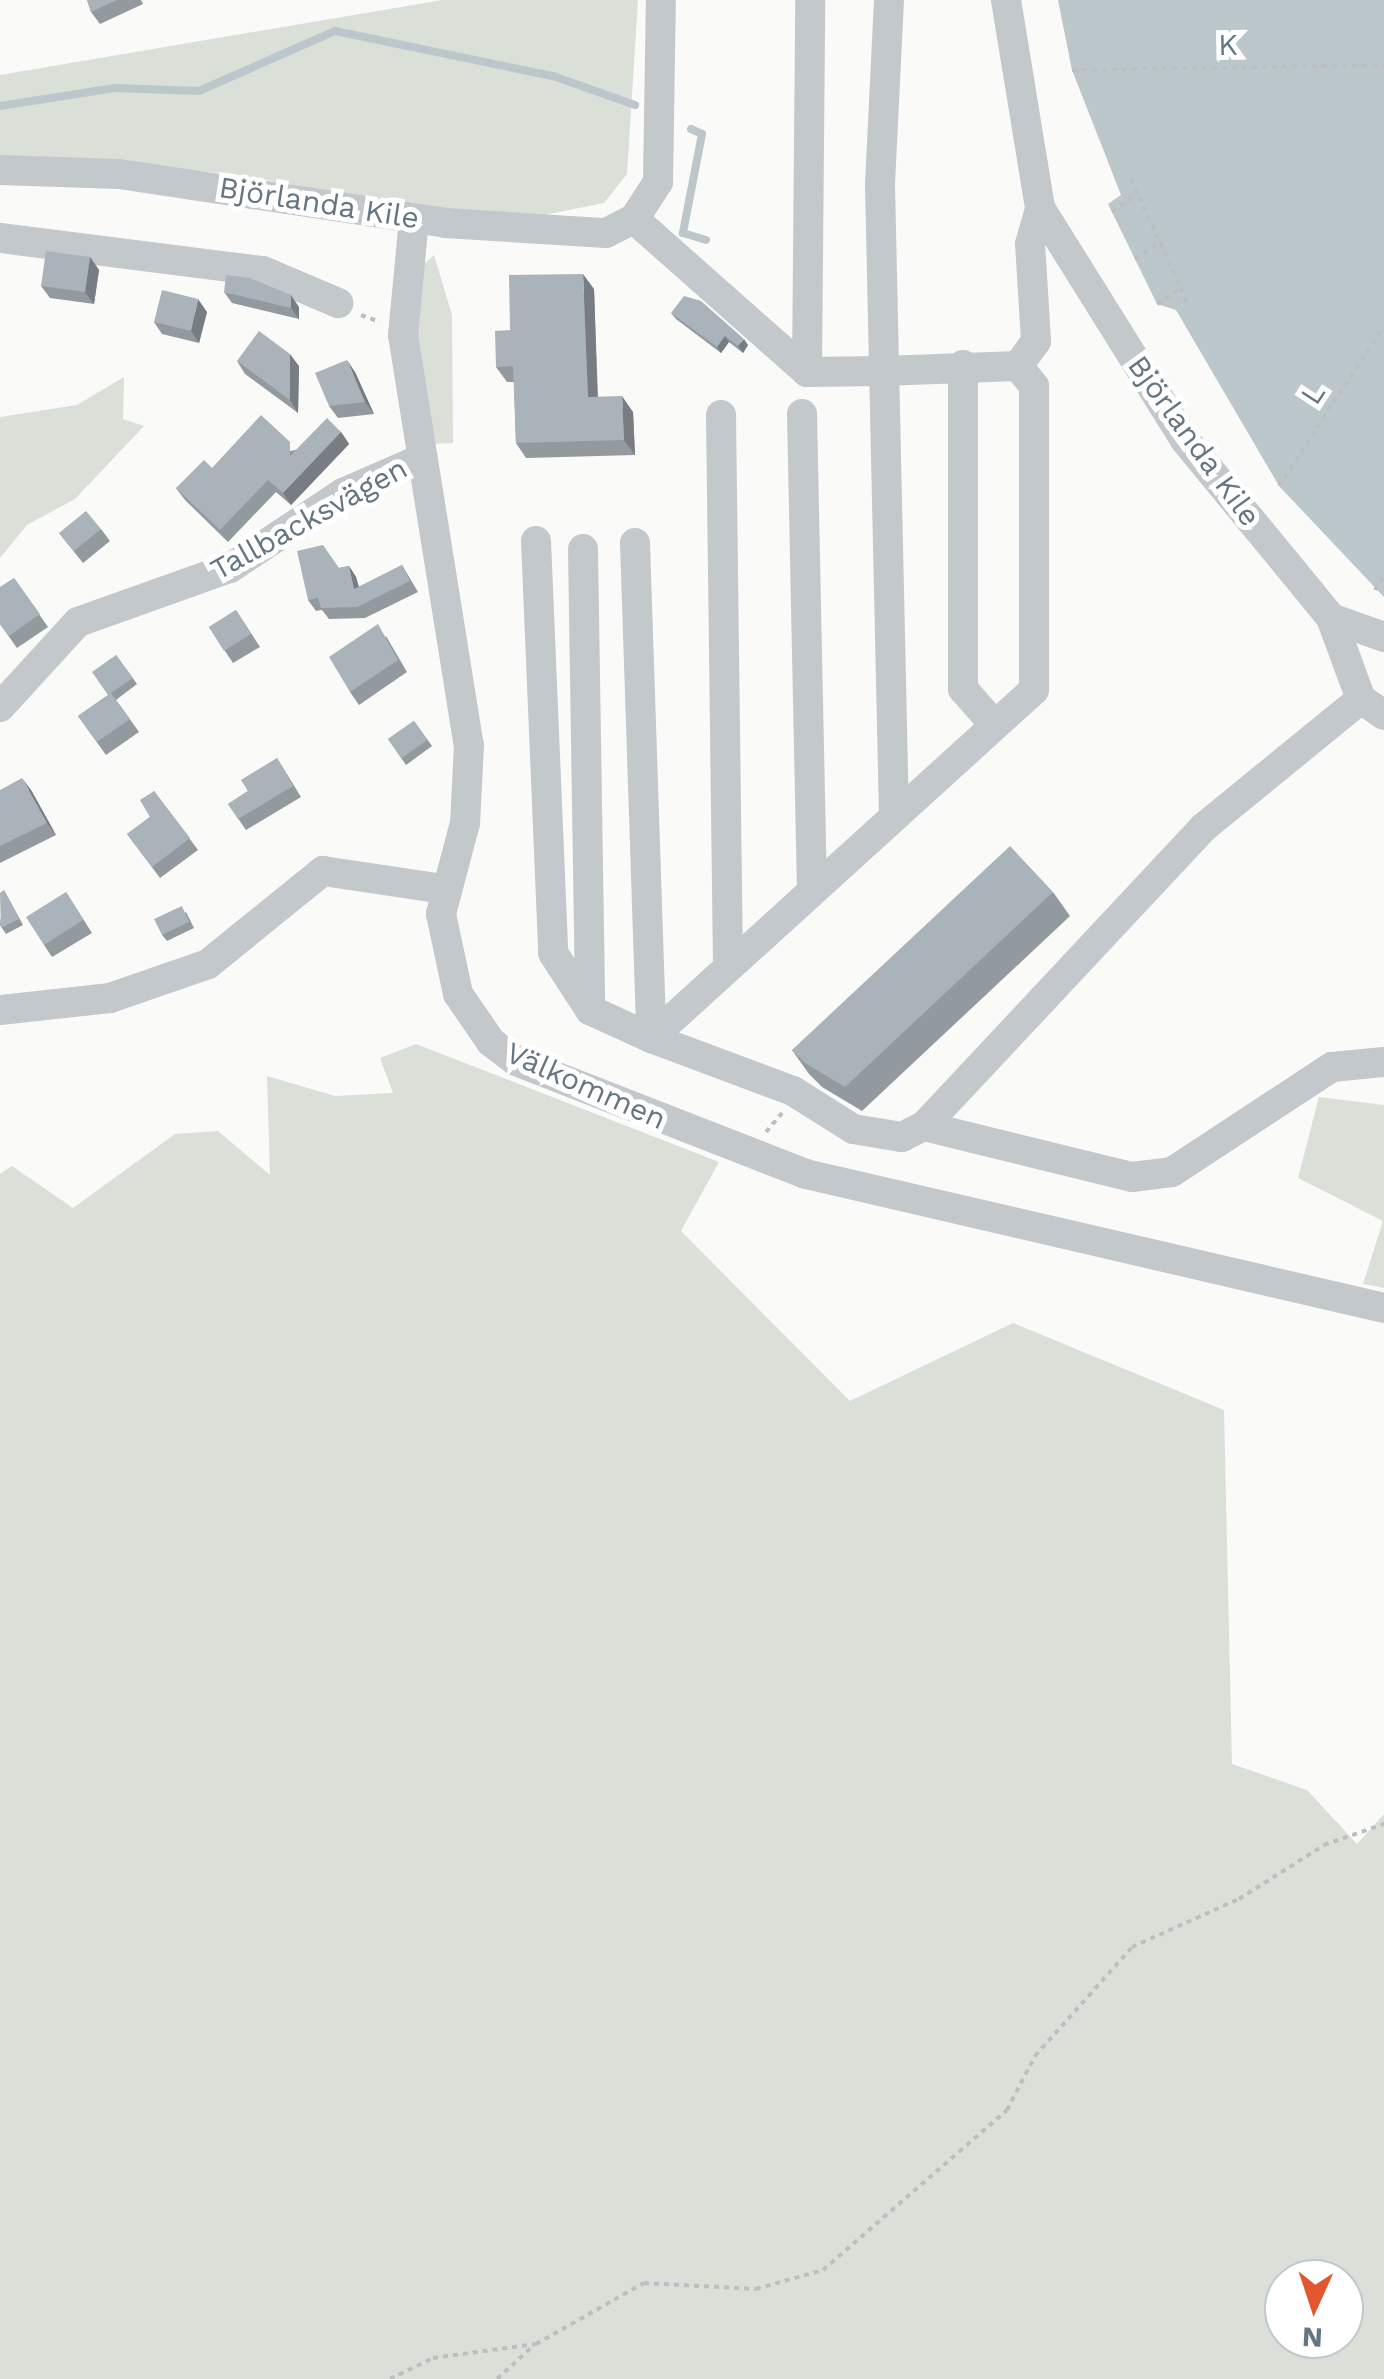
<!DOCTYPE html>
<html>
<head>
<meta charset="utf-8">
<style>
	body { margin:0 }
	#map { position:relative; width:1384px; height:2379px; overflow:hidden; background:#fafaf8; font-family:"Work Sans",sans-serif }
	div>[style] { position:absolute }
	[style*='--x'] { left:calc(var(--x)*1px); top:calc(var(--y)*1px); width:calc(var(--w)*1px); rotate:calc(var(--a)*1deg) }
	.green>* { inset:0; background:#dadfd7 }
	.water>* { inset:0; background:#bbc7cb }
	.stream>* { height:8px; margin:-4px; padding:0 4px; transform-origin:4px; border-radius:4px; background:#bbc7cb }
	.path>* { height:4px; margin-top:-2px; transform-origin:0; background:repeating-linear-gradient(90deg,#bbbfc2 0 5px,transparent 0 10px) }
	.minor>* { height:30px; margin:-15px; padding:0 15px; transform-origin:15px; border-radius:15px; background:#c3c8cc }
	.wall>* { inset:0; background:#929a9f }
	.shaded-wall>* { inset:0; background:#777d82 }
	.building>* { inset:0; background:#aab3b9 }
	span { translate:-50% -50%; white-space:nowrap; text-align:center; line-height:1.15; -webkit-text-stroke:10px #fff; paint-order:stroke }
	.street-label { font-size:30px; color:#657683 }
	.north { position:absolute; left:1264px; top:2259px; width:100px; height:100px; box-sizing:border-box; background:#fff; border:2px solid #c1c8cd; border-radius:50%; rotate:183deg; font-size:28px; font-weight:700; line-height:40px; text-align:center; color:#657683 }
	.north::after { content:''; display:block; margin:auto; width:35px; height:45px; background:#e4572e; clip-path:polygon(50% 0,100% 100%,50% 72%,0 100%) }
</style>
</head>
<body>
<div id="map">
	<div class="green">
		<div style="clip-path:polygon(442px 0,638px 0,627px 174px,604px 203px,544px 215px,424px 209px,234px 174px,0 155px,0 75px)"></div>
		<div style="clip-path:polygon(434px 255px,452px 315px,453px 443px,431px 444px,416px 349px,422px 266px)"></div>
		<div style="clip-path:polygon(124px 377px,123px 419px,144px 426px,75px 499px,27px 525px,0 558px,0 417px,77px 405px)"></div>
		<div style="clip-path:polygon(evenodd,416px 1044px,719px 1162px,681px 1231px,850px 1401px,1013px 1323px,1224px 1410px,1232px 1764px,1307px 1790px,1357px 1844px,1384px 1814px,1384px 2379px,0 2379px,0 1174px,12px 1166px,73px 1208px,175px 1134px,218px 1131px,270px 1175px,267px 1076px,335px 1096px,393px 1093px,380px 1058px,416px 1044px,1284px 2279px,1344px 2279px,1344px 2339px,1284px 2339px,1284px 2279px)"></div>
		<div style="clip-path:polygon(1319px 1097px,1384px 1105px,1384px 1288px,1363px 1284px,1383px 1221px,1298px 1178px)"></div>
	</div>
	<div class="water">
		<div style="clip-path:polygon(1058px 0,1384px 0,1384px 597px,1279px 486px,1176px 310px,1157px 304px,1108px 204px,1121px 195px,1072px 70px)"></div>
	</div>
	<div class="stream">
		<div style="--x:0;--y:106;--w:116;--a:-8.9"></div>
		<div style="--x:115;--y:88;--w:84;--a:2"></div>
		<div style="--x:199;--y:91;--w:149;--a:-23.8"></div>
		<div style="--x:335;--y:31;--w:223;--a:11.7"></div>
		<div style="--x:553;--y:76;--w:87;--a:19.5"></div>
		<div style="--x:691;--y:129;--w:12;--a:24"></div>
		<div style="--x:702;--y:134;--w:101;--a:100.9"></div>
		<div style="--x:683;--y:233;--w:24;--a:17"></div>
	</div>
	<div class="path">
		<div style="--x:1072;--y:70;--w:312;--a:-0.9"></div>
		<div style="--x:1131;--y:179;--w:137;--a:65.5"></div>
		<div style="--x:1112;--y:212;--w:31;--a:-36"></div>
		<div style="--x:1135;--y:259;--w:30;--a:-34"></div>
		<div style="--x:1157;--y:304;--w:29;--a:-34"></div>
		<div style="--x:361;--y:315;--w:20;--a:20"></div>
		<div style="--x:1279;--y:486;--w:191;--a:-56.7"></div>
		<div style="--x:1375;--y:590;--w:17;--a:-59"></div>
		<div style="--x:766;--y:1132;--w:25;--a:-50"></div>
		<div style="--x:390;--y:2379;--w:48;--a:-26"></div>
		<div style="--x:433;--y:2358;--w:104;--a:-7.7"></div>
		<div style="--x:536;--y:2344;--w:124;--a:-29.5"></div>
		<div style="--x:644;--y:2283;--w:112;--a:3.1"></div>
		<div style="--x:756;--y:2289;--w:70;--a:-15.8"></div>
		<div style="--x:823;--y:2270;--w:244;--a:-41"></div>
		<div style="--x:1007;--y:2110;--w:61;--a:-62.6"></div>
		<div style="--x:1035;--y:2056;--w:146;--a:-48.3"></div>
		<div style="--x:1132;--y:1947;--w:117;--a:-24.2"></div>
		<div style="--x:1239;--y:1899;--w:101;--a:-32.4"></div>
		<div style="--x:1324;--y:1845;--w:64;--a:-19.3"></div>
		<div style="--x:497;--y:2379;--w:50;--a:-42.6"></div>
	</div>
	<div class="minor">
		<div style="--x:889;--y:0;--w:185;--a:92.8"></div>
		<div style="--x:880;--y:185;--w:632;--a:88.73"></div>
		<div style="--x:1006;--y:0;--w:211;--a:80.7"></div>
		<div style="--x:1040;--y:208;--w:274;--a:58"></div>
		<div style="--x:1185;--y:440;--w:230;--a:50.6"></div>
		<div style="--x:1331;--y:618;--w:56;--a:19.7"></div>
		<div style="--x:0;--y:170;--w:119;--a:1.9"></div>
		<div style="--x:119;--y:174;--w:330;--a:8.5"></div>
		<div style="--x:445;--y:223;--w:161;--a:3.6"></div>
		<div style="--x:606;--y:233;--w:31;--a:-27"></div>
		<div style="--x:634;--y:219;--w:44;--a:-57"></div>
		<div style="--x:658;--y:182;--w:182;--a:-89.1"></div>
		<div style="--x:414;--y:219;--w:117;--a:95.4"></div>
		<div style="--x:403;--y:335;--w:415;--a:80.9"></div>
		<div style="--x:469;--y:745;--w:78;--a:92.9"></div>
		<div style="--x:465;--y:823;--w:94;--a:104.8"></div>
		<div style="--x:441;--y:914;--w:82;--a:78"></div>
		<div style="--x:458;--y:994;--w:58;--a:55.5"></div>
		<div style="--x:491;--y:1042;--w:31;--a:37"></div>
		<div style="--x:516;--y:1061;--w:311;--a:21.3"></div>
		<div style="--x:806;--y:1174;--w:593;--a:13.05"></div>
		<div style="--x:634;--y:219;--w:231;--a:41.5"></div>
		<div style="--x:807;--y:372;--w:76;--a:-0.8"></div>
		<div style="--x:883;--y:371;--w:135;--a:-2.1"></div>
		<div style="--x:1018;--y:366;--w:31;--a:-54"></div>
		<div style="--x:1036;--y:341;--w:97;--a:-93.5"></div>
		<div style="--x:1030;--y:244;--w:37;--a:-74"></div>
		<div style="--x:0;--y:238;--w:265;--a:7.2"></div>
		<div style="--x:263;--y:271;--w:82;--a:23.1"></div>
		<div style="--x:963;--y:365;--w:324;--a:90"></div>
		<div style="--x:963;--y:689;--w:44;--a:48.7"></div>
		<div style="--x:807;--y:372;--w:372;--a:-89.5"></div>
		<div style="--x:802;--y:414;--w:475;--a:88.8"></div>
		<div style="--x:721;--y:415;--w:550;--a:89.27"></div>
		<div style="--x:536;--y:541;--w:412;--a:87.6"></div>
		<div style="--x:553;--y:953;--w:68;--a:57"></div>
		<div style="--x:635;--y:543;--w:495;--a:88.1"></div>
		<div style="--x:651;--y:1038;--w:152;--a:20.5"></div>
		<div style="--x:793;--y:1091;--w:71;--a:32.3"></div>
		<div style="--x:853;--y:1129;--w:50;--a:9.3"></div>
		<div style="--x:902;--y:1137;--w:25;--a:-27"></div>
		<div style="--x:583;--y:549;--w:461;--a:89.1"></div>
		<div style="--x:590;--y:1010;--w:67;--a:24.7"></div>
		<div style="--x:651;--y:1038;--w:517;--a:-42.26"></div>
		<div style="--x:1034;--y:690;--w:304;--a:-90"></div>
		<div style="--x:1034;--y:386;--w:26;--a:-129"></div>
		<div style="--x:1331;--y:618;--w:86;--a:69.7"></div>
		<div style="--x:1361;--y:699;--w:28;--a:35"></div>
		<div style="--x:1361;--y:699;--w:203;--a:140.8"></div>
		<div style="--x:1204;--y:827;--w:410;--a:133.1"></div>
		<div style="--x:924;--y:1126;--w:214;--a:13.8"></div>
		<div style="--x:1132;--y:1177;--w:40;--a:-7.1"></div>
		<div style="--x:1172;--y:1172;--w:191;--a:-33.3"></div>
		<div style="--x:1332;--y:1067;--w:52;--a:-5.5"></div>
		<div style="--x:0;--y:707;--w:115;--a:-47.5"></div>
		<div style="--x:78;--y:622;--w:161;--a:-19.6"></div>
		<div style="--x:230;--y:568;--w:136;--a:-33.6"></div>
		<div style="--x:343;--y:493;--w:87;--a:-23.6"></div>
		<div style="--x:0;--y:1010;--w:111;--a:-6.2"></div>
		<div style="--x:110;--y:998;--w:104;--a:-19.1"></div>
		<div style="--x:208;--y:964;--w:148;--a:-39"></div>
		<div style="--x:323;--y:871;--w:122;--a:8.5"></div>
	</div>
	<div class="wall">
		<div style="clip-path:polygon(87px 0,141px 0,143px 4px,100px 24px,91px 12px)"></div>
		<div style="clip-path:polygon(90px 257px,99px 270px,94px 304px,50px 298px,41px 286px)"></div>
		<div style="clip-path:polygon(594px 289px,598px 397px,633px 412px,635px 455px,526px 458px,516px 443px,514px 382px,507px 382px,496px 367px,510px 330px)"></div>
		<div style="clip-path:polygon(224px 292px,299px 307px,299px 319px,232px 303px)"></div>
		<div style="clip-path:polygon(207px 312px,199px 343px,162px 334px,154px 322px)"></div>
		<div style="clip-path:polygon(671px 313px,748px 345px,743px 353px,729px 342px,721px 353px,676px 319px)"></div>
		<div style="clip-path:polygon(237px 361px,299px 366px,298px 413px,245px 374px)"></div>
		<div style="clip-path:polygon(355px 372px,374px 414px,338px 418px,329px 406px)"></div>
		<div style="clip-path:polygon(341px 432px,349px 444px,291px 505px,276px 492px,228px 542px,185px 500px,176px 488px,212px 468px,295px 450px)"></div>
		<div style="clip-path:polygon(101px 529px,110px 541px,83px 563px,59px 533px)"></div>
		<div style="clip-path:polygon(402px 565px,418px 592px,365px 618px,329px 619px,322px 610px,316px 611px,308px 600px,339px 568px,349px 566px,356px 577px,359px 587px)"></div>
		<div style="clip-path:polygon(14px 578px,48px 627px,17px 648px,0 624px)"></div>
		<div style="clip-path:polygon(236px 610px,260px 647px,233px 663px,209px 627px)"></div>
		<div style="clip-path:polygon(386px 636px,407px 672px,359px 705px,350px 692px)"></div>
		<div style="clip-path:polygon(116px 655px,137px 684px,116px 700px,139px 732px,106px 755px,78px 716px,108px 695px)"></div>
		<div style="clip-path:polygon(414px 721px,432px 746px,406px 765px,388px 739px)"></div>
		<div style="clip-path:polygon(277px 758px,301px 797px,246px 830px,228px 804px,248px 791px)"></div>
		<div style="clip-path:polygon(0 790px,31px 790px,56px 835px,0 863px)"></div>
		<div style="clip-path:polygon(154px 791px,198px 850px,160px 878px,127px 834px,150px 817px)"></div>
		<div style="clip-path:polygon(4px 890px,23px 925px,6px 934px,0 925px)"></div>
		<div style="clip-path:polygon(66px 892px,92px 933px,52px 957px,44px 945px)"></div>
		<div style="clip-path:polygon(1053px 892px,1070px 916px,862px 1111px,822px 1087px,809px 1074px,792px 1050px)"></div>
		<div style="clip-path:polygon(186px 912px,194px 928px,167px 941px,162px 935px)"></div>
	</div>
	<div class="shaded-wall">
		<div style="clip-path:polygon(90px 257px,99px 270px,94px 304px,85px 292px)"></div>
		<div style="clip-path:polygon(583px 274px,594px 289px,598px 412px,588px 397px)"></div>
		<div style="clip-path:polygon(291px 295px,299px 307px,299px 319px,291px 308px)"></div>
		<div style="clip-path:polygon(198px 299px,207px 312px,199px 343px,191px 331px)"></div>
		<div style="clip-path:polygon(725px 336px,729px 342px,721px 353px,717px 347px)"></div>
		<div style="clip-path:polygon(744px 339px,748px 345px,743px 353px,738px 346px)"></div>
		<div style="clip-path:polygon(290px 354px,299px 366px,298px 413px,290px 400px)"></div>
		<div style="clip-path:polygon(347px 360px,355px 372px,374px 414px,365px 402px)"></div>
		<div style="clip-path:polygon(622px 396px,633px 412px,635px 455px,624px 440px)"></div>
		<div style="clip-path:polygon(341px 432px,349px 444px,291px 505px,283px 493px)"></div>
		<div style="clip-path:polygon(349px 566px,356px 577px,362px 600px,354px 589px)"></div>
		<div style="clip-path:polygon(22px 778px,31px 790px,56px 835px,47px 823px)"></div>
	</div>
	<div class="building">
		<div style="clip-path:polygon(87px 0,117px 0,91px 12px)"></div>
		<div style="clip-path:polygon(46px 251px,90px 257px,85px 292px,41px 286px)"></div>
		<div style="clip-path:polygon(583px 274px,588px 397px,622px 396px,624px 440px,516px 443px,513px 366px,496px 367px,495px 331px,510px 330px,509px 275px)"></div>
		<div style="clip-path:polygon(226px 275px,250px 278px,291px 295px,291px 308px,224px 292px)"></div>
		<div style="clip-path:polygon(162px 290px,198px 299px,191px 331px,154px 322px)"></div>
		<div style="clip-path:polygon(684px 296px,701px 301px,744px 339px,738px 346px,725px 336px,717px 347px,671px 313px)"></div>
		<div style="clip-path:polygon(259px 331px,290px 354px,290px 400px,237px 361px)"></div>
		<div style="clip-path:polygon(347px 360px,365px 402px,329px 406px,315px 373px)"></div>
		<div style="clip-path:polygon(261px 415px,290px 442px,290px 456px,327px 418px,341px 432px,283px 493px,268px 480px,220px 530px,176px 488px,204px 460px,212px 468px)"></div>
		<div style="clip-path:polygon(86px 511px,101px 529px,74px 551px,59px 533px)"></div>
		<div style="clip-path:polygon(323px 545px,339px 568px,349px 566px,354px 589px,402px 565px,410px 581px,357px 607px,321px 608px,318px 598px,308px 600px,297px 551px)"></div>
		<div style="clip-path:polygon(14px 578px,40px 614px,9px 636px,0 624px,0 587px)"></div>
		<div style="clip-path:polygon(236px 610px,251px 634px,224px 651px,209px 627px)"></div>
		<div style="clip-path:polygon(378px 624px,398px 660px,350px 692px,329px 657px)"></div>
		<div style="clip-path:polygon(116px 655px,133px 678px,108px 695px,92px 672px)"></div>
		<div style="clip-path:polygon(111px 693px,130px 719px,97px 742px,78px 716px)"></div>
		<div style="clip-path:polygon(414px 721px,427px 740px,402px 758px,388px 739px)"></div>
		<div style="clip-path:polygon(277px 758px,293px 786px,238px 819px,228px 804px,248px 791px,241px 780px)"></div>
		<div style="clip-path:polygon(22px 778px,47px 823px,0 846px,0 790px)"></div>
		<div style="clip-path:polygon(154px 791px,190px 838px,152px 867px,127px 834px,150px 817px,140px 800px)"></div>
		<div style="clip-path:polygon(1010px 846px,1053px 892px,845px 1087px,805px 1063px,792px 1050px)"></div>
		<div style="clip-path:polygon(4px 890px,19px 919px,1px 928px,0 893px)"></div>
		<div style="clip-path:polygon(66px 892px,83px 920px,44px 945px,26px 917px)"></div>
		<div style="clip-path:polygon(182px 906px,189px 922px,162px 935px,154px 919px)"></div>
	</div>
	<div class="street-label">
		<span style="left:1228px;top:45px;rotate:-1deg">K</span>
		<span style="left:319px;top:203px;rotate:9deg">Björlanda Kile</span>
		<span style="left:1313px;top:394px;rotate:-57deg">L</span>
		<span style="left:1194px;top:441px;rotate:54deg">Björlanda Kile</span>
		<span style="left:309px;top:519px;rotate:-29deg">Tallbacksvägen</span>
		<span style="left:586px;top:1086px;rotate:24deg">Välkommen</span>
	</div>
	<div class="north">N</div>
</div>
</body>
</html>
